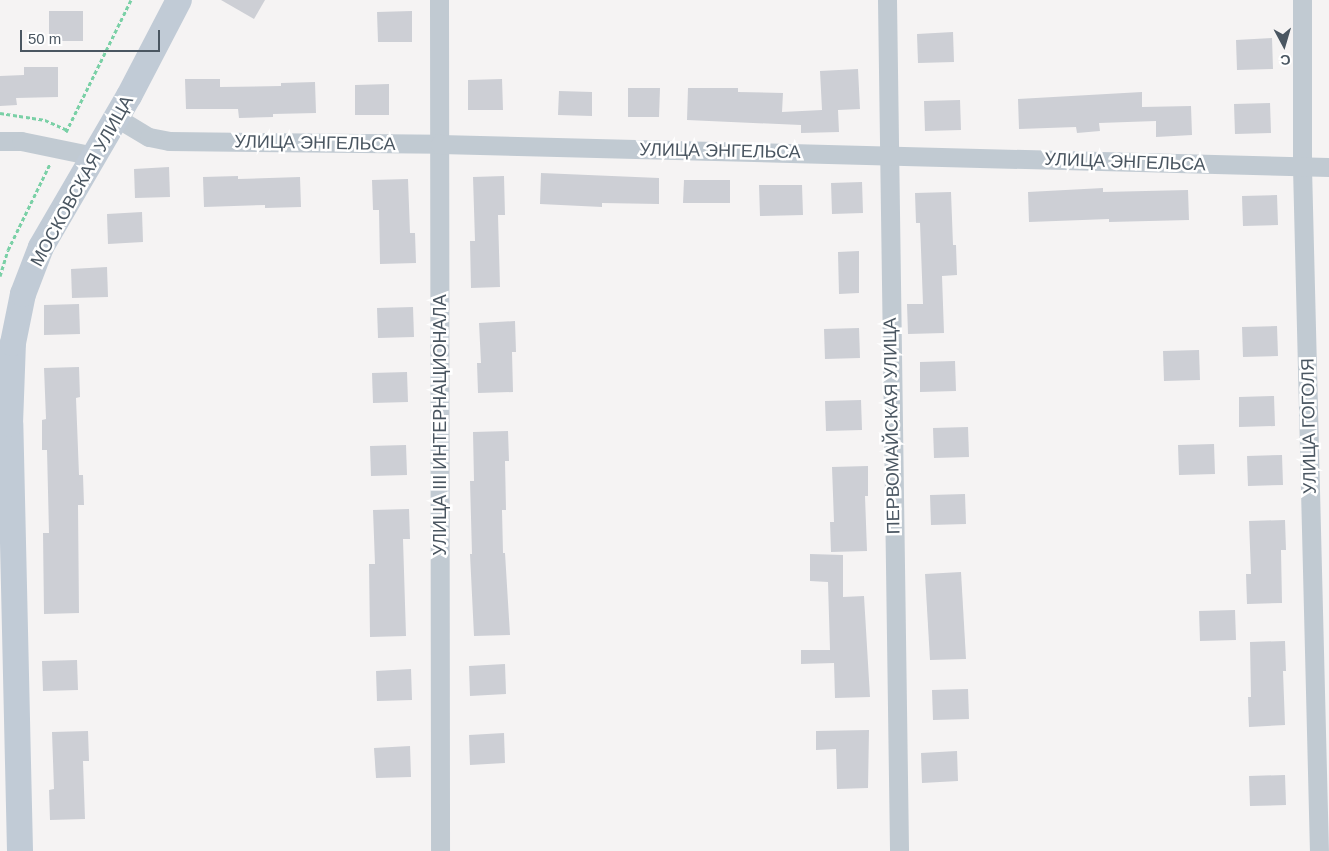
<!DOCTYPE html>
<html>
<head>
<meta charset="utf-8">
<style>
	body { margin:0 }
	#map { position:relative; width:1329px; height:851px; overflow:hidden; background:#f5f3f3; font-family:Arial,sans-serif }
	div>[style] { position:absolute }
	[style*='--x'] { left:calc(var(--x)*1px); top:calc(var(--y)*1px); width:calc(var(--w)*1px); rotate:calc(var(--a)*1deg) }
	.building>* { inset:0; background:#cdcfd5 }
	.path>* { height:3px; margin-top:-1.5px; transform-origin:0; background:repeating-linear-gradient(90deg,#7ad0a6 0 4px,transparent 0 6.5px) }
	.street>* { height:19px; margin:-9.5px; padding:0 9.5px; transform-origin:9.5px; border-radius:9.5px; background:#c1cad2 }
	.secondary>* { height:26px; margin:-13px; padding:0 13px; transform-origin:13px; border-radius:13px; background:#c1cbd6 }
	span { translate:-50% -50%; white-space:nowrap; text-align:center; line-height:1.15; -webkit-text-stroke:5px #fff; paint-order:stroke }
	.street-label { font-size:18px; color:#4a5661 }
	.north { position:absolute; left:1259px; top:20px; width:50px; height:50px; -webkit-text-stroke:4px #fff; paint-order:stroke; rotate:174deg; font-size:14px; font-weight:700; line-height:20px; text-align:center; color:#4a5661 }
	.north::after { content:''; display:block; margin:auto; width:18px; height:22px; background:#4a5661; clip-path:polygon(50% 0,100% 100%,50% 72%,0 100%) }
	.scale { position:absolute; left:20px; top:30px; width:140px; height:22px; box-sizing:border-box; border:2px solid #4a5661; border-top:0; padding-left:6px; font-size:15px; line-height:18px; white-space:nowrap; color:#4a5661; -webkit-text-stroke:4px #fff; paint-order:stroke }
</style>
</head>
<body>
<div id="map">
	<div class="building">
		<div style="clip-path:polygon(221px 0,265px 0,254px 19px)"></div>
		<div style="clip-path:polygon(49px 11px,83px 11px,83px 41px,49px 41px)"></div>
		<div style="clip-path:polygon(412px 11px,412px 42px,378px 42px,377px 12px)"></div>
		<div style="clip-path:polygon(953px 32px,954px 62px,918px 63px,917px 34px)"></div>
		<div style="clip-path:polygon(1272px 38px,1273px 69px,1237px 70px,1236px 40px)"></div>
		<div style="clip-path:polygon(24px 67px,58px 67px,58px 97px,16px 98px,17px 105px,0 106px,0 76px,24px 75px)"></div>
		<div style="clip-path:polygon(858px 69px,860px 109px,838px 110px,839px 132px,801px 133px,801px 125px,687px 120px,688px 88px,738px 88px,738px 92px,783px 93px,782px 112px,822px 110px,820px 71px)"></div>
		<div style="clip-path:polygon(185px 79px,220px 79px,220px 87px,281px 86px,281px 83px,315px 82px,316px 113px,273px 114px,273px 117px,239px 118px,238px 109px,186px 109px)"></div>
		<div style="clip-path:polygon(502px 79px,503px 110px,468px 110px,468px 80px)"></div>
		<div style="clip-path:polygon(389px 84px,389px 115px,355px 115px,355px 85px)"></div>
		<div style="clip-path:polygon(628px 88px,660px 88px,659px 117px,628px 117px)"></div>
		<div style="clip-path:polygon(559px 91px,592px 92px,592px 116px,558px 115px)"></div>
		<div style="clip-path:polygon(1142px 92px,1142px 107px,1191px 106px,1192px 135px,1156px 137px,1156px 121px,1099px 123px,1100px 131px,1077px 133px,1076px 127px,1019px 129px,1018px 99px)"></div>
		<div style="clip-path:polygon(960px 100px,961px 130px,925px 131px,924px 101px)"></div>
		<div style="clip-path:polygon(1270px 103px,1271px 133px,1235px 134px,1234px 104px)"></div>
		<div style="clip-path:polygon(169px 167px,170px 197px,135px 198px,134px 169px)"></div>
		<div style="clip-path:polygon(541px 173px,659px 178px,659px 204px,602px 203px,602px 207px,540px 204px)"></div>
		<div style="clip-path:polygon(238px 176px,238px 179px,300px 177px,301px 207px,265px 208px,265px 205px,204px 207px,203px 177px)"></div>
		<div style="clip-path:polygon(504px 176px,505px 215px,498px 215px,500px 287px,471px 288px,470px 241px,475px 241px,473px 177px)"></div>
		<div style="clip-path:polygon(408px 179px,410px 233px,415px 233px,416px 263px,380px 264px,379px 210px,373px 210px,372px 180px)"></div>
		<div style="clip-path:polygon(684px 180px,730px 180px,730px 203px,683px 203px)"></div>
		<div style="clip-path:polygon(862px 182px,863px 213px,832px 214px,831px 183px)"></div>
		<div style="clip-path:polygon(759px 185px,802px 185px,803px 215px,760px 216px)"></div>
		<div style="clip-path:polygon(1103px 188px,1103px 192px,1188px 190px,1189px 220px,1109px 222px,1109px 219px,1029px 222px,1028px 192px)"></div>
		<div style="clip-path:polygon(951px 192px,953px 245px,956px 245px,957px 275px,942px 276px,944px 333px,908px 334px,907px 304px,923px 304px,920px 223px,916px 223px,915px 193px)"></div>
		<div style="clip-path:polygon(1277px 195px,1278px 225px,1243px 226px,1242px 196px)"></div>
		<div style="clip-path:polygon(142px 212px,143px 242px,108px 244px,107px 214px)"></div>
		<div style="clip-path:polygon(859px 251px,859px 293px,839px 294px,838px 252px)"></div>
		<div style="clip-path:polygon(107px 267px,108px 297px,72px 298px,71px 269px)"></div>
		<div style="clip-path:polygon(79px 304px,80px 334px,44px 335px,44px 305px)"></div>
		<div style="clip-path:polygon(413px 307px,414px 337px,378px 338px,377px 308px)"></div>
		<div style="clip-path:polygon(515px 321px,516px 352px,512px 352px,513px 392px,478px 393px,477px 363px,481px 363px,479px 323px)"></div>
		<div style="clip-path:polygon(1277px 326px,1278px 356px,1243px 357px,1242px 327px)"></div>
		<div style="clip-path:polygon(859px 328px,860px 358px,825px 359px,824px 329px)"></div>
		<div style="clip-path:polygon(1199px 350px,1200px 380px,1164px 381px,1163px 351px)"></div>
		<div style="clip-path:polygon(955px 361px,956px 391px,920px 392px,920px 362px)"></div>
		<div style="clip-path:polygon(79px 367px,80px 397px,76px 398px,79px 475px,83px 475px,84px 505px,78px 505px,79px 613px,44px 614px,43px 533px,49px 533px,47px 450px,42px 450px,42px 420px,46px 419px,44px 368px)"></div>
		<div style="clip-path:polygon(407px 372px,408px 402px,373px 403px,372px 373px)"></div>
		<div style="clip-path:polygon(1274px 396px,1275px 426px,1239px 427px,1239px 397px)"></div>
		<div style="clip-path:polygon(861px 400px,862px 430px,826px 431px,825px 401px)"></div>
		<div style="clip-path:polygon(968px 427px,969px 457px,934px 458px,933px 428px)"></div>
		<div style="clip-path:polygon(508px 431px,509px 461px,505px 461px,506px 510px,502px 510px,503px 553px,505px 553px,510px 635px,474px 636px,470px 554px,472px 554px,470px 481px,474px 481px,473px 432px)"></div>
		<div style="clip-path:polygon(1214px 444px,1215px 474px,1179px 475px,1178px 445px)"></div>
		<div style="clip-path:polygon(406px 445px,407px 475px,371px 476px,370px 446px)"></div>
		<div style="clip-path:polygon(1282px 455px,1283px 485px,1248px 486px,1247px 456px)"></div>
		<div style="clip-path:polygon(868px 466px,868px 496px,865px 496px,867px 551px,831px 552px,830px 522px,834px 522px,832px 467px)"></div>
		<div style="clip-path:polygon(965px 494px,966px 524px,931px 525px,930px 495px)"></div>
		<div style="clip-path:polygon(409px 509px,410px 539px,403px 539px,406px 636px,370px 637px,369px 564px,375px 564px,373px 510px)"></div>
		<div style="clip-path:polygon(1285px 520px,1286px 550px,1281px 550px,1282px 603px,1247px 604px,1246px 574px,1251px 574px,1249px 521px)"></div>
		<div style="clip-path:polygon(810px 554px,843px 555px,843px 597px,864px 596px,870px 697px,835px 698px,834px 663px,801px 664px,801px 650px,830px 650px,828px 582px,810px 581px)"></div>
		<div style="clip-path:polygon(961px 572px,966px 659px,930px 660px,925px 574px)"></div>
		<div style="clip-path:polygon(1235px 610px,1236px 640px,1200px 641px,1199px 611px)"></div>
		<div style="clip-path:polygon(1285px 641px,1286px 671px,1283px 671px,1285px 725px,1249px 727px,1248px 697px,1251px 697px,1250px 642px)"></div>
		<div style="clip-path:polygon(77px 660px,78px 690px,43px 691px,42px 661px)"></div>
		<div style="clip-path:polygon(505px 664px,506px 694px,470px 696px,469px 666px)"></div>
		<div style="clip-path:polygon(411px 669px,412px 700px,377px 701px,376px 671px)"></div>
		<div style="clip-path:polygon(968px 689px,969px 719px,933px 720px,932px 690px)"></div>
		<div style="clip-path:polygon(869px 730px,868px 788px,837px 789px,836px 749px,816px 750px,816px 731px)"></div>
		<div style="clip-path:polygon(88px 731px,89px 761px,83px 761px,85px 819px,50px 820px,49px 790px,54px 789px,52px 732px)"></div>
		<div style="clip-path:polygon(504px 733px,505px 763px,470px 765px,469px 735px)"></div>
		<div style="clip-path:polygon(410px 746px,411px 777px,376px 778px,374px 748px)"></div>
		<div style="clip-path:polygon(957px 751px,958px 781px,922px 783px,921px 753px)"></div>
		<div style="clip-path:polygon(1285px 775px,1286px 805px,1250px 806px,1249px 776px)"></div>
	</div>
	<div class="path">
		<div style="--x:0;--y:113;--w:46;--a:8.8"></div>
		<div style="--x:45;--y:120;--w:24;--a:24"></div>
		<div style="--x:66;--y:132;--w:147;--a:-63.8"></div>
		<div style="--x:0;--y:276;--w:27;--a:-73"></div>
		<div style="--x:8;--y:250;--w:96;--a:-64"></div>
	</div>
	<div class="street">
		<div style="--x:439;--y:0;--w:851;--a:89.93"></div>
		<div style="--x:887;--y:0;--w:851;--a:89.19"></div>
		<div style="--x:1302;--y:0;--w:167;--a:90"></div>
		<div style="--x:1302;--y:167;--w:684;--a:88.58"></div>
		<div style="--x:117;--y:118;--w:37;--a:31"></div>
		<div style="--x:149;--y:137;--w:20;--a:11"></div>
		<div style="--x:169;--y:141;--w:271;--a:0.6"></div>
		<div style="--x:440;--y:144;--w:889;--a:1.48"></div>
		<div style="--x:0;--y:141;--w:21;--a:0"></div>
		<div style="--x:21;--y:141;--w:75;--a:11.6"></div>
	</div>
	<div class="secondary">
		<div style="--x:20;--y:851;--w:427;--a:-91.3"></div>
		<div style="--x:10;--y:424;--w:81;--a:-87.9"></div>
		<div style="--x:13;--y:343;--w:50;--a:-78.5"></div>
		<div style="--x:23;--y:294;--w:50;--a:-69"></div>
		<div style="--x:41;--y:247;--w:175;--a:-59.8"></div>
		<div style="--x:129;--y:96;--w:108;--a:-62.5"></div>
	</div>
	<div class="street-label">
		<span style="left:315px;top:143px;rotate:1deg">УЛИЦА ЭНГЕЛЬСА</span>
		<span style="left:720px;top:151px;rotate:1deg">УЛИЦА ЭНГЕЛЬСА</span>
		<span style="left:1125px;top:162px;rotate:2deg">УЛИЦА ЭНГЕЛЬСА</span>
		<span style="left:82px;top:181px;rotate:-61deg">МОСКОВСКАЯ УЛИЦА</span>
		<span style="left:440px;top:425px;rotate:-90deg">УЛИЦА III ИНТЕРНАЦИОНАЛА</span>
		<span style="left:892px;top:426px;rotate:-91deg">ПЕРВОМАЙСКАЯ УЛИЦА</span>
		<span style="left:1309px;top:426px;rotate:-91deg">УЛИЦА ГОГОЛЯ</span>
	</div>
	<div class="north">С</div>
	<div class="scale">50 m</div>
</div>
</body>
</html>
